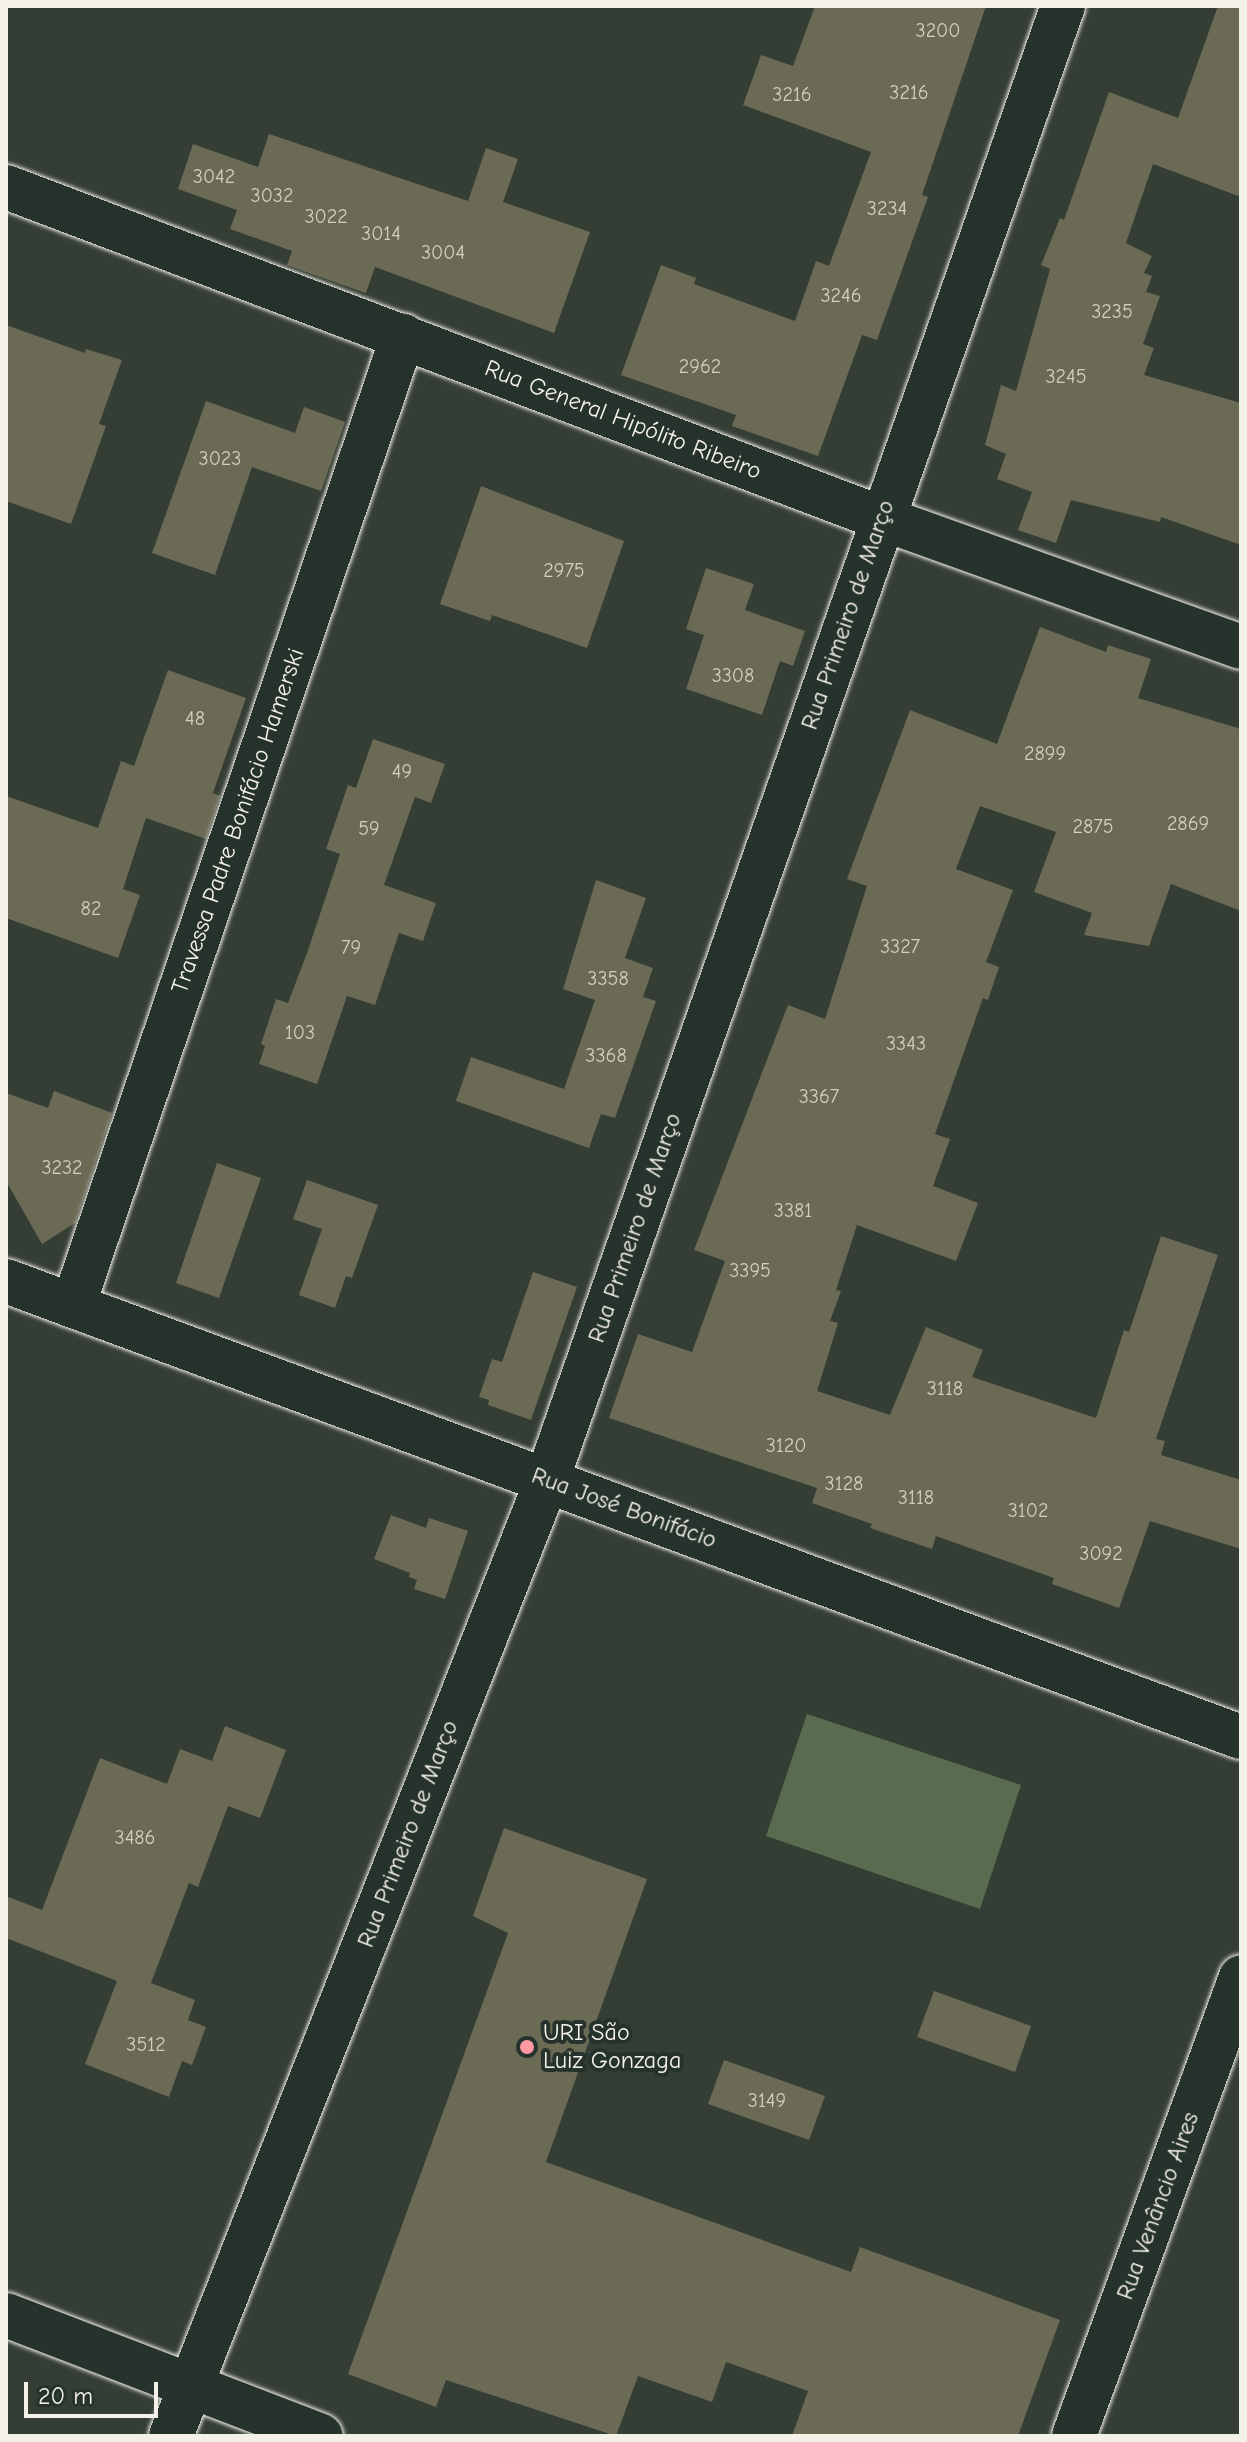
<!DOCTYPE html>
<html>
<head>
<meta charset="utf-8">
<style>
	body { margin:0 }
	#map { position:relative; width:1247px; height:2442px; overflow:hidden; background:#343e35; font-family:"Comic Neue",sans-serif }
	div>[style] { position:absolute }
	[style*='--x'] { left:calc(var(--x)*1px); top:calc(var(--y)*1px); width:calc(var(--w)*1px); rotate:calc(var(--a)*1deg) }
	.green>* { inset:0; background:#596c4f }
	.building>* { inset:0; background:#6b6a55 }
	.roads { filter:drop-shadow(0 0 2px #f4f1e8) drop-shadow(0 0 2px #f4f1e8) }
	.minor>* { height:44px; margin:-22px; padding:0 22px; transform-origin:22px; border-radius:22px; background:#26332d }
	.dots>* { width:22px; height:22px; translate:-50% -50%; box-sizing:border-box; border:4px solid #26332d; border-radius:50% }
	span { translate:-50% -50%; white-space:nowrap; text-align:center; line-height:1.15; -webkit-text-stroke:8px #26332d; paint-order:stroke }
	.number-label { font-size:20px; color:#d2cfc3 }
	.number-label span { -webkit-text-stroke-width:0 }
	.street-label { font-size:24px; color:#f4f1e8 }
	.poi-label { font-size:24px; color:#f4f1e8 }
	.left { translate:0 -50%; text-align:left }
	.frame { position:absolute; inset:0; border:8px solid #f4f1e8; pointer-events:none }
	.scale { position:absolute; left:24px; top:2382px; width:134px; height:36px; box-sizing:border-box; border:4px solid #f4f1e8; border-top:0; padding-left:10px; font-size:24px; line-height:28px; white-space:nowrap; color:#f4f1e8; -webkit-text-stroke:6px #26332d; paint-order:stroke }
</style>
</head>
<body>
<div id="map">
	<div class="green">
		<div style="clip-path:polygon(807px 1714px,1021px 1785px,980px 1909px,766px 1836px)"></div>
	</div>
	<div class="building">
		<div style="clip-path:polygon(815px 6px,986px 6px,922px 195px,928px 197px,877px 340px,862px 335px,818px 456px,732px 426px,736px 415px,621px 375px,661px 265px,696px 278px,694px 284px,795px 321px,816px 261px,829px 266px,871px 152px,743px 105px,761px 55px,793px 66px)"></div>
		<div style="clip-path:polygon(1218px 6px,1241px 6px,1241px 197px,1153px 164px,1126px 243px,1152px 256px,1144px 273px,1152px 276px,1146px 292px,1160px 296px,1143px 344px,1154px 348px,1144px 375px,1241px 403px,1241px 545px,1161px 517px,1160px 522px,1071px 500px,1056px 543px,1018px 530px,1032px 492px,997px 479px,1006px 454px,985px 445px,1001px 385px,1016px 391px,1050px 269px,1041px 265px,1060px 218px,1064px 220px,1109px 92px,1178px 118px)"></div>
		<div style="clip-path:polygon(269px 134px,468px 201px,486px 148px,518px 159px,503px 202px,590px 232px,554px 333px,375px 267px,366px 293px,287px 265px,292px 251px,230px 229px,237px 210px,178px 189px,193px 144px,258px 167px)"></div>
		<div style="clip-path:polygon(6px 325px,85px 353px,86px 349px,122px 360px,99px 424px,106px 426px,71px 524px,6px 501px)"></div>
		<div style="clip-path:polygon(206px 401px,295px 433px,304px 407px,345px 422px,321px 491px,252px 467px,215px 575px,152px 553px)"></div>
		<div style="clip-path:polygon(481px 486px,624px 541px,587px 648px,492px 615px,490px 621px,440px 604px)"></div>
		<div style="clip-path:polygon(706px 568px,754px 584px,745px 610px,805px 631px,793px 666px,780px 661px,762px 715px,686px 689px,704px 635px,686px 629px)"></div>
		<div style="clip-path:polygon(1040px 627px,1106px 652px,1108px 645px,1151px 659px,1138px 698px,1241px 729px,1241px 911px,1171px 884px,1149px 946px,1084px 935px,1092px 913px,1034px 892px,1056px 832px,980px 806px,956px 869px,1013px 890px,986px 962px,999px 967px,988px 1000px,983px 998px,935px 1134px,950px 1139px,933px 1186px,978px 1203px,956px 1261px,857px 1225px,836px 1290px,841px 1291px,830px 1321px,838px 1323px,817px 1391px,890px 1415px,926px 1327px,983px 1350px,972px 1377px,1096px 1418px,1124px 1330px,1129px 1332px,1161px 1236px,1218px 1255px,1156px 1439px,1165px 1441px,1161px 1455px,1241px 1480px,1241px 1549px,1150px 1521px,1119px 1608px,1052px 1584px,1054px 1578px,936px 1536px,932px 1549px,870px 1528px,872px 1524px,812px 1503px,817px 1488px,609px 1418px,638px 1334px,692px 1352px,725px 1261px,694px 1250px,788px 1005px,825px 1019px,867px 886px,847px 879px,910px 710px,997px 744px)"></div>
		<div style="clip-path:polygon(168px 670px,246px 698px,213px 793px,220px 796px,206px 839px,146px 818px,123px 889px,140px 895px,118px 958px,6px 918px,6px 796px,98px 828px,121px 761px,134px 766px)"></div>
		<div style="clip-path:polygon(373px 739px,445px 764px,431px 803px,415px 797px,384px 885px,436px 903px,423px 941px,399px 933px,375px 1005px,347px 996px,317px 1084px,259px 1064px,265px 1046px,261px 1044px,276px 999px,288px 1003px,307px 953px,340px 854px,326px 849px,348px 785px,356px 788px)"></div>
		<div style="clip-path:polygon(596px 880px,646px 898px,625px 958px,653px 968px,643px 997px,656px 1001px,615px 1118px,601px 1114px,589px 1148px,456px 1101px,471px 1057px,564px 1089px,595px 1000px,563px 989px)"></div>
		<div style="clip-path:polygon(54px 1091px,112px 1113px,75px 1223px,42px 1244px,6px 1181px,6px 1093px,48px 1108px)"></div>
		<div style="clip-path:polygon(217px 1163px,261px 1178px,219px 1298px,176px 1283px)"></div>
		<div style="clip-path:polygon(307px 1180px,378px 1205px,352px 1278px,346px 1276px,335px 1308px,299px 1295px,322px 1229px,293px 1219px)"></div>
		<div style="clip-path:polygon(533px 1272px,577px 1287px,531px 1420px,488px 1405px,489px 1400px,479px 1397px,492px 1359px,502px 1362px)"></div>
		<div style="clip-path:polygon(391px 1515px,426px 1528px,429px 1518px,468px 1531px,445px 1599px,414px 1589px,417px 1580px,409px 1577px,410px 1573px,374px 1559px)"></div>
		<div style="clip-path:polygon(225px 1726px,286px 1750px,260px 1818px,228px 1806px,198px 1887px,189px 1883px,151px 1983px,195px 2000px,188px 2020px,206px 2027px,192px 2065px,182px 2061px,169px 2097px,85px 2064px,117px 1981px,6px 1938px,6px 1896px,42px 1910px,100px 1758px,167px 1784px,180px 1749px,212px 1761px)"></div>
		<div style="clip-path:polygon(504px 1828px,647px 1879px,546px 2162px,851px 2272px,860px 2247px,1060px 2320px,1018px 2436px,792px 2436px,808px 2391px,726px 2362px,712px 2402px,638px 2376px,616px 2436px,446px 2380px,436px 2407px,348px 2374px,508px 1933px,473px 1916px)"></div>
		<div style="clip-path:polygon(934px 1991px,1031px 2026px,1015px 2072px,917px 2037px)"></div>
		<div style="clip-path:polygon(724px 2060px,825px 2096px,809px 2140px,708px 2104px)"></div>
	</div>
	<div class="roads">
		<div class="minor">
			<div style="--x:6;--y:187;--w:936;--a:20.72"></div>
			<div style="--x:881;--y:518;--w:382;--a:19.7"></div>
			<div style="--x:6;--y:1281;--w:1316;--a:20.27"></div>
			<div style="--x:73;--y:1306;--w:1025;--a:-71.21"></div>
			<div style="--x:6;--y:2315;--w:337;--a:21"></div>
			<div style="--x:171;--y:2436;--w:1027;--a:-68.53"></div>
			<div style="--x:547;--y:1480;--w:1562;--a:-70.71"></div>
			<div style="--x:1074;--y:2436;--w:488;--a:-70"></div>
		</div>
	</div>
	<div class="dots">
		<div style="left:527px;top:2047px;background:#ff9aa2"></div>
	</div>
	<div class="number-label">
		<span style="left:938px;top:30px">3200</span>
		<span style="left:909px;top:92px">3216</span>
		<span style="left:792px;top:94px">3216</span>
		<span style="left:214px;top:176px">3042</span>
		<span style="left:272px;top:195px">3032</span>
		<span style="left:887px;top:208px">3234</span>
		<span style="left:326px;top:216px">3022</span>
		<span style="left:381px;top:233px">3014</span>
		<span style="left:443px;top:252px">3004</span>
		<span style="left:841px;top:295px">3246</span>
		<span style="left:1112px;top:311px">3235</span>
		<span style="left:700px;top:366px">2962</span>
		<span style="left:1066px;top:376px">3245</span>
		<span style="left:220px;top:458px">3023</span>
		<span style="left:564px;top:570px">2975</span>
		<span style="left:733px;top:675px">3308</span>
		<span style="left:195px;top:718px">48</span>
		<span style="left:1045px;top:753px">2899</span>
		<span style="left:402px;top:771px">49</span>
		<span style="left:1188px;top:823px">2869</span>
		<span style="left:1093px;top:826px">2875</span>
		<span style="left:369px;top:828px">59</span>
		<span style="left:91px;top:908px">82</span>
		<span style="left:900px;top:946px">3327</span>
		<span style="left:351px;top:947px">79</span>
		<span style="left:608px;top:978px">3358</span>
		<span style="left:300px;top:1032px">103</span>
		<span style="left:906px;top:1043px">3343</span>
		<span style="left:606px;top:1055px">3368</span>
		<span style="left:819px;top:1096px">3367</span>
		<span style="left:62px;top:1167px">3232</span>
		<span style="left:793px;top:1210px">3381</span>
		<span style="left:750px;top:1270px">3395</span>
		<span style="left:945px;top:1388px">3118</span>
		<span style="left:786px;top:1445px">3120</span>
		<span style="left:844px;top:1483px">3128</span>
		<span style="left:916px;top:1497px">3118</span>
		<span style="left:1028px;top:1510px">3102</span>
		<span style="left:1101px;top:1553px">3092</span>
		<span style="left:135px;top:1837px">3486</span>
		<span style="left:146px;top:2044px">3512</span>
		<span style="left:767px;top:2100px">3149</span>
	</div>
	<div class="street-label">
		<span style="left:623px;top:420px;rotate:21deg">Rua General Hipólito Ribeiro</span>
		<span style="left:848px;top:615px;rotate:-71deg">Rua Primeiro de Março</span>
		<span style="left:238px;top:821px;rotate:-71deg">Travessa Padre Bonifácio Hamerski</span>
		<span style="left:635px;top:1228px;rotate:-71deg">Rua Primeiro de Março</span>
		<span style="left:624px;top:1508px;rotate:20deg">Rua José Bonifácio</span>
		<span style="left:408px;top:1834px;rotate:-69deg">Rua Primeiro de Março</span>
		<span style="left:1158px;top:2206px;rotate:-70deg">Rua Venâncio Aires</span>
	</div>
	<div class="poi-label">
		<span class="left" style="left:543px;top:2047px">URI São<br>Luiz Gonzaga</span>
	</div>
	<div class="frame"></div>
	<div class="scale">20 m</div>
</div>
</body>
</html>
